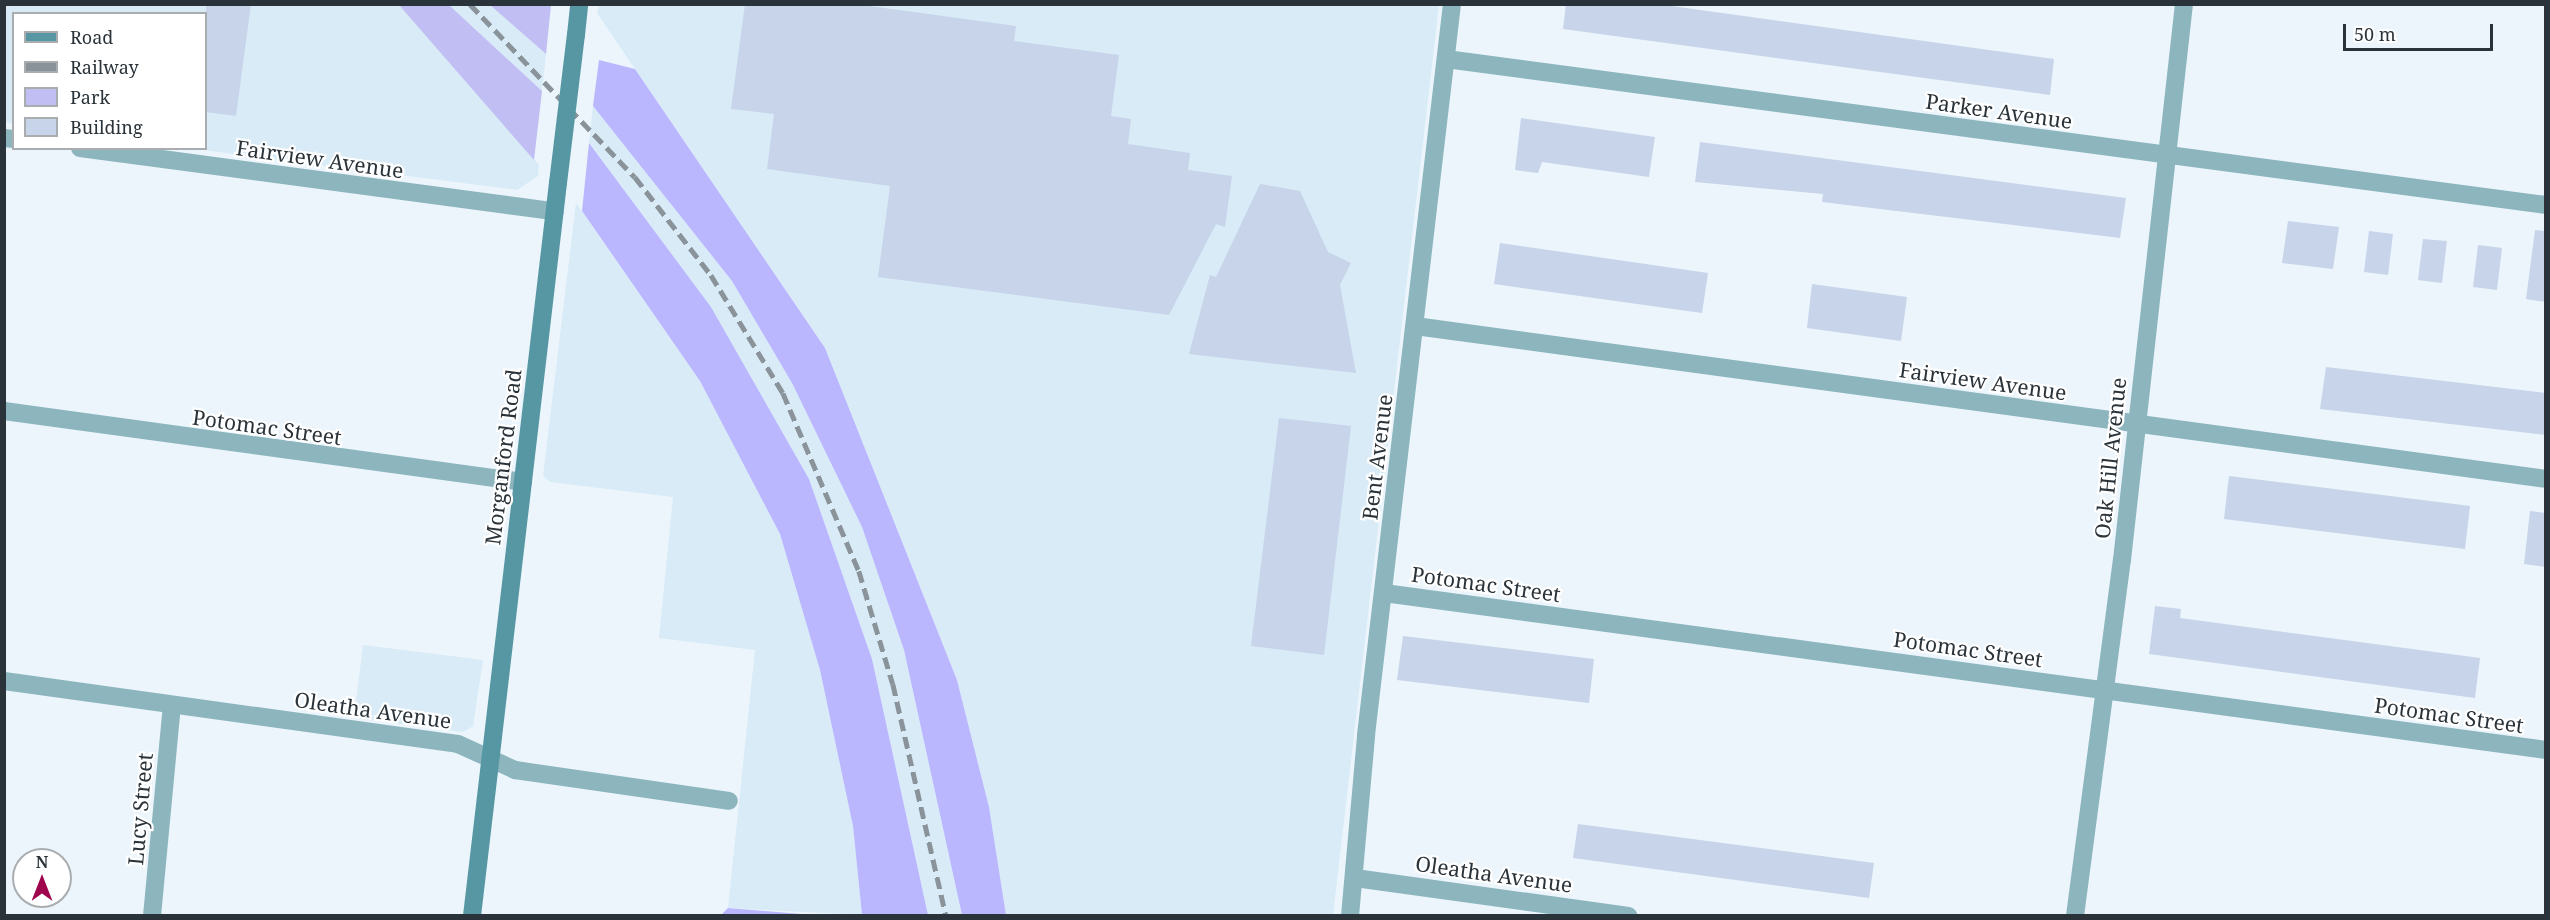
<!DOCTYPE html>
<html>
<head>
<meta charset="utf-8">
<style>
	body { margin:0 }
	#map { position:relative; width:2550px; height:920px; overflow:hidden; background:#ebf5fb; font-family:"Noto Serif",serif }
	div>[style] { position:absolute }
	[style*='--x'] { left:calc(var(--x)*1px); top:calc(var(--y)*1px); width:calc(var(--w)*1px); rotate:calc(var(--a)*1deg) }
	.built>* { inset:0; background:#d8ebf7 }
	.green>* { inset:0; background:#c1bef3 }
	.forest>* { inset:0; background:#bbb7ff }
	.building>* { inset:0; background:#c7d4ea }
	.street>* { height:18px; margin:-9px; padding:0 9px; transform-origin:9px; border-radius:9px; background:#8cb5be }
	.secondary>* { height:18px; margin:-9px; padding:0 9px; transform-origin:9px; border-radius:9px; background:#5697a3 }
	.rail>* { height:4.5px; margin-top:-2.25px; transform-origin:0; background:repeating-linear-gradient(90deg,#899399 0 12px,transparent 0 18px) }
	.secondary-bridge>* { height:18px; margin:-9px; padding:0 9px; transform-origin:9px; border-radius:9px; background:#5697a3 }
	span { translate:-50% -50%; white-space:nowrap; text-align:center; line-height:1.15; -webkit-text-stroke:4.5px #fff; paint-order:stroke }
	.street-label { font-size:21px; color:#2a3339 }
	.frame { position:absolute; inset:0; border:6px solid #2a3339; pointer-events:none }
	.legend { position:absolute; left:12px; top:12px; width:195px; height:138px; box-sizing:border-box; background:#fff; border:2px solid #aaadb0; margin:0; padding:8px 10px; list-style:none; font-size:18px; color:#2a3339 }
	.legend li { display:flex; align-items:center; gap:12px; height:30px }
	.legend b { width:30px; border:2px solid #aaadb0 }
	.north { position:absolute; left:12px; top:848px; width:60px; height:60px; box-sizing:border-box; background:#fff; border:2px solid #aaadb0; border-radius:50%; rotate:0deg; font-size:16px; font-weight:700; line-height:24px; text-align:center; color:#2a3339 }
	.north::after { content:''; display:block; margin:auto; width:21px; height:27px; background:#9e054d; clip-path:polygon(50% 0,100% 100%,50% 72%,0 100%) }
	.scale { position:absolute; left:2343px; top:24px; width:150px; height:27px; box-sizing:border-box; border:3px solid #2a3339; border-top:0; padding-left:8px; font-size:18px; line-height:21px; white-space:nowrap; color:#2a3339; -webkit-text-stroke:4px #fff; paint-order:stroke }
</style>
</head>
<body>
<div id="map">
	<div class="built">
		<div style="clip-path:polygon(599px 4px,1439px 5px,1333px 915px,1006px 915px,989px 807px,957px 680px,825px 348px,597px 13px)"></div>
		<div style="clip-path:polygon(5px 5px,399px 5px,539px 165px,538px 176px,517px 190px,195px 149px,206px 148px,206px 14px,14px 14px,13px 124px,5px 122px)"></div>
		<div style="clip-path:polygon(449px 5px,490px 5px,546px 54px,542px 91px)"></div>
		<div style="clip-path:polygon(593px 106px,732px 281px,792px 383px,862px 527px,904px 650px,962px 915px,928px 915px,872px 659px,809px 479px,711px 307px,589px 143px)"></div>
		<div style="clip-path:polygon(576px 203px,700px 381px,780px 534px,820px 670px,853px 826px,862px 915px,728px 908px,755px 650px,659px 638px,673px 497px,550px 482px,543px 476px)"></div>
		<div style="clip-path:polygon(363px 645px,483px 660px,473px 726px,463px 732px,354px 718px)"></div>
	</div>
	<div class="green">
		<div style="clip-path:polygon(399px 5px,449px 5px,542px 91px,534px 160px)"></div>
		<div style="clip-path:polygon(490px 5px,551px 5px,546px 54px)"></div>
	</div>
	<div class="forest">
		<div style="clip-path:polygon(599px 60px,635px 69px,825px 348px,957px 680px,989px 807px,1006px 915px,962px 915px,904px 650px,862px 527px,792px 383px,732px 281px,593px 106px)"></div>
		<div style="clip-path:polygon(589px 143px,711px 307px,809px 479px,872px 659px,928px 915px,862px 915px,853px 826px,820px 670px,780px 534px,700px 381px,582px 211px)"></div>
		<div style="clip-path:polygon(728px 908px,813px 915px,721px 915px)"></div>
	</div>
	<div class="building">
		<div style="clip-path:polygon(206px 4px,251px 4px,236px 116px,206px 112px)"></div>
		<div style="clip-path:polygon(745px 4px,855px 4px,1016px 26px,1014px 41px,1119px 55px,1111px 116px,1131px 119px,1128px 144px,1190px 153px,1188px 170px,1232px 176px,1225px 227px,1216px 224px,1169px 315px,878px 277px,890px 186px,767px 169px,774px 114px,731px 109px)"></div>
		<div style="clip-path:polygon(1566px 4px,1657px 4px,2054px 59px,2050px 95px,1563px 29px)"></div>
		<div style="clip-path:polygon(1521px 118px,1655px 137px,1649px 177px,1542px 162px,1538px 173px,1515px 170px)"></div>
		<div style="clip-path:polygon(1700px 142px,2126px 198px,2120px 238px,1822px 202px,1823px 194px,1695px 182px)"></div>
		<div style="clip-path:polygon(1260px 184px,1300px 191px,1328px 252px,1351px 263px,1340px 285px,1356px 373px,1189px 354px,1210px 275px,1216px 277px)"></div>
		<div style="clip-path:polygon(2288px 221px,2339px 227px,2333px 269px,2282px 263px)"></div>
		<div style="clip-path:polygon(2535px 230px,2546px 231px,2546px 302px,2526px 299px)"></div>
		<div style="clip-path:polygon(2369px 231px,2393px 234px,2388px 275px,2364px 272px)"></div>
		<div style="clip-path:polygon(2423px 239px,2447px 241px,2442px 283px,2418px 280px)"></div>
		<div style="clip-path:polygon(1500px 243px,1708px 273px,1702px 313px,1494px 284px)"></div>
		<div style="clip-path:polygon(2478px 245px,2502px 248px,2497px 290px,2473px 287px)"></div>
		<div style="clip-path:polygon(1812px 284px,1907px 297px,1901px 341px,1807px 328px)"></div>
		<div style="clip-path:polygon(2326px 367px,2546px 393px,2546px 435px,2320px 409px)"></div>
		<div style="clip-path:polygon(1279px 418px,1351px 426px,1324px 655px,1251px 646px)"></div>
		<div style="clip-path:polygon(2229px 476px,2470px 506px,2465px 549px,2224px 519px)"></div>
		<div style="clip-path:polygon(2530px 511px,2546px 513px,2546px 567px,2524px 564px)"></div>
		<div style="clip-path:polygon(2155px 606px,2181px 609px,2180px 618px,2480px 658px,2475px 698px,2149px 654px)"></div>
		<div style="clip-path:polygon(1403px 636px,1594px 659px,1589px 703px,1397px 680px)"></div>
		<div style="clip-path:polygon(1578px 824px,1874px 863px,1869px 898px,1573px 858px)"></div>
	</div>
	<div class="street">
		<div style="--x:1446;--y:59;--w:1110;--a:7.56"></div>
		<div style="--x:4;--y:138;--w:10;--a:6"></div>
		<div style="--x:80;--y:148;--w:479;--a:7.6"></div>
		<div style="--x:1415;--y:326;--w:1141;--a:7.7"></div>
		<div style="--x:4;--y:411;--w:524;--a:7.79"></div>
		<div style="--x:1384;--y:593;--w:1173;--a:7.69"></div>
		<div style="--x:4;--y:681;--w:458;--a:7.9"></div>
		<div style="--x:458;--y:744;--w:63;--a:24.5"></div>
		<div style="--x:515;--y:770;--w:216;--a:8.2"></div>
		<div style="--x:1355;--y:878;--w:276;--a:7.9"></div>
		<div style="--x:152;--y:916;--w:212;--a:-84.6"></div>
		<div style="--x:1350;--y:916;--w:182;--a:-84.9"></div>
		<div style="--x:1366;--y:735;--w:736;--a:-83.29"></div>
		<div style="--x:2075;--y:916;--w:359;--a:-82.5"></div>
		<div style="--x:2122;--y:560;--w:559;--a:-83.64"></div>
	</div>
	<div class="secondary">
		<div style="--x:576;--y:35;--w:31;--a:-84"></div>
		<div style="--x:472;--y:916;--w:738;--a:-83.31"></div>
	</div>
	<div class="rail">
		<div style="--x:470;--y:4;--w:239;--a:46.4"></div>
		<div style="--x:635;--y:177;--w:124;--a:52.2"></div>
		<div style="--x:711;--y:275;--w:138;--a:58.6"></div>
		<div style="--x:783;--y:393;--w:194;--a:66.9"></div>
		<div style="--x:859;--y:571;--w:118;--a:73.3"></div>
		<div style="--x:893;--y:684;--w:238;--a:77.1"></div>
	</div>
	<div class="secondary-bridge">
		<div style="--x:558;--y:183;--w:149;--a:-83.1"></div>
	</div>
	<div class="street-label">
		<span style="left:1999px;top:111px;rotate:8deg">Parker Avenue</span>
		<span style="left:320px;top:159px;rotate:8deg">Fairview Avenue</span>
		<span style="left:1983px;top:381px;rotate:8deg">Fairview Avenue</span>
		<span style="left:267px;top:427px;rotate:8deg">Potomac Street</span>
		<span style="left:503px;top:457px;rotate:-83deg">Morganford Road</span>
		<span style="left:1377px;top:457px;rotate:-83deg">Bent Avenue</span>
		<span style="left:2110px;top:458px;rotate:-84deg">Oak Hill Avenue</span>
		<span style="left:1486px;top:584px;rotate:8deg">Potomac Street</span>
		<span style="left:1968px;top:649px;rotate:8deg">Potomac Street</span>
		<span style="left:373px;top:710px;rotate:8deg">Oleatha Avenue</span>
		<span style="left:2449px;top:715px;rotate:8deg">Potomac Street</span>
		<span style="left:140px;top:809px;rotate:-85deg">Lucy Street</span>
		<span style="left:1494px;top:874px;rotate:8deg">Oleatha Avenue</span>
	</div>
	<div class="frame"></div>
	<ul class="legend">
	<li><b style="height:8px;background:#5697a3"></b>Road</li>
	<li><b style="height:8px;background:#899399"></b>Railway</li>
	<li><b style="height:16px;background:#c1bef3"></b>Park</li>
	<li><b style="height:16px;background:#c7d4ea"></b>Building</li>
	</ul>
	<div class="north">N</div>
	<div class="scale">50 m</div>
</div>
</body>
</html>
